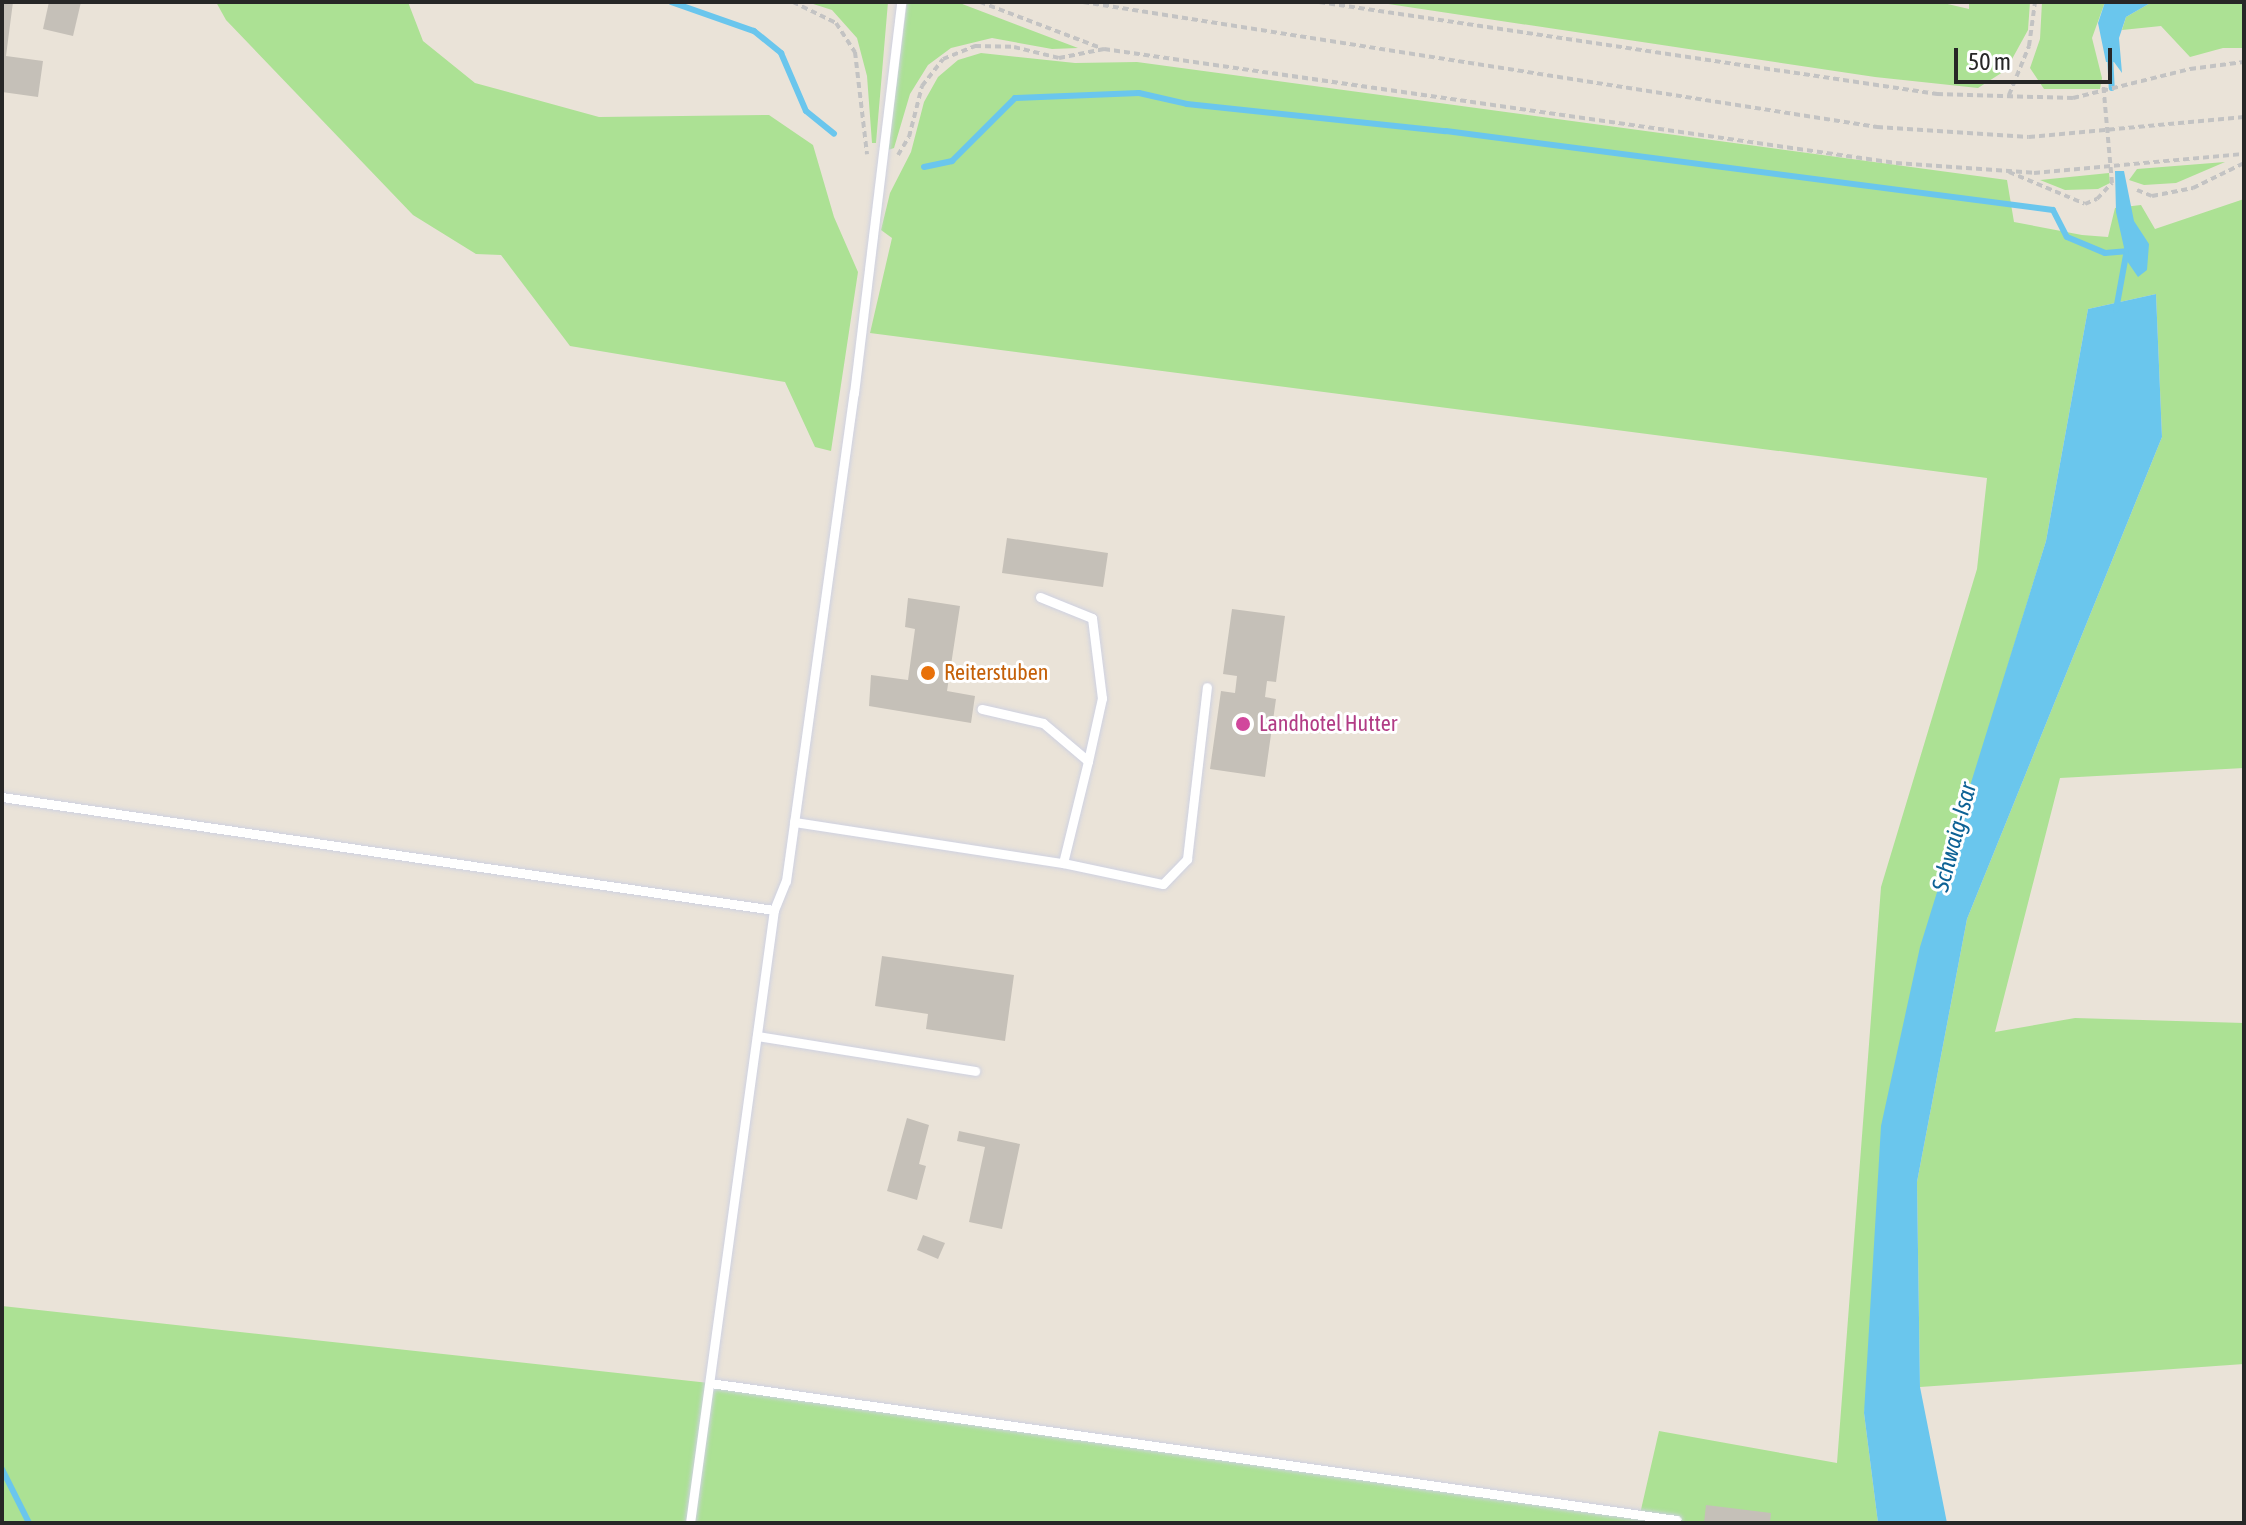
<!DOCTYPE html>
<html>
<head>
<meta charset="utf-8">
<style>
	body { margin:0 }
	#map { position:relative; width:2246px; height:1525px; overflow:hidden; background:#eae3d8; font-family:"Asap Condensed",sans-serif }
	div>[style] { position:absolute }
	[style*='--x'] { left:calc(var(--x)*1px); top:calc(var(--y)*1px); width:calc(var(--w)*1px); rotate:calc(var(--a)*1deg) }
	.green>* { inset:0; background:#ace194 }
	.water>* { inset:0; background:#6ac6ed }
	.stream>* { height:6px; margin:-3px; padding:0 3px; transform-origin:3px; border-radius:3px; background:#6ac6ed }
	.building>* { inset:0; background:#c5c0b8 }
	.path>* { height:4px; margin-top:-2px; transform-origin:0; background:repeating-linear-gradient(90deg,#c3c3c3 0 6px,transparent 0 10px) }
	.roads { filter:drop-shadow(0 0 2px #ced1e1) drop-shadow(0 0 2px #ced1e1) }
	.service>* { height:9px; margin:-4.5px; padding:0 4.5px; transform-origin:4.5px; border-radius:4.5px; background:#fff }
	.dots>* { width:22px; height:22px; translate:-50% -50%; box-sizing:border-box; border:4px solid #fff; border-radius:50% }
	span { translate:-50% -50%; white-space:nowrap; text-align:center; line-height:1.15; -webkit-text-stroke:6px #fff; paint-order:stroke }
	.food-label { font-size:22px; color:#c56008 }
	.left { translate:0 -50%; text-align:left }
	.hotel-label { font-size:22px; color:#b23c85 }
	.water-label { font-size:24px; color:#0d6295; font-style:italic }
	.frame { position:absolute; inset:0; border:4px solid #272727; pointer-events:none }
	.scale { position:absolute; left:1954px; top:48px; width:158px; height:36px; box-sizing:border-box; border:4px solid #272727; border-top:0; padding-left:10px; font-size:24px; line-height:28px; white-space:nowrap; color:#272727; -webkit-text-stroke:6px #fff; paint-order:stroke }
</style>
</head>
<body>
<div id="map">
	<div class="green">
		<div style="clip-path:polygon(216px 2px,408px 2px,423px 41px,475px 83px,599px 117px,769px 115px,813px 145px,834px 217px,858px 272px,831px 451px,815px 447px,785px 382px,570px 346px,501px 255px,476px 254px,413px 215px,226px 20px)"></div>
		<div style="clip-path:polygon(807px 2px,888px 2px,876px 143px,872px 143px,867px 76px,857px 38px,832px 10px)"></div>
		<div style="clip-path:polygon(907px 2px,957px 2px,1078px 48px,1052px 49px,992px 38px,951px 48px,928px 65px,910px 94px,894px 148px,888px 150px)"></div>
		<div style="clip-path:polygon(1375px 2px,1939px 2px,1969px 9px,1969px 2px,2030px 2px,2028px 30px,2006px 70px,1978px 88px,1875px 77px)"></div>
		<div style="clip-path:polygon(2042px 2px,2105px 2px,2092px 38px,2102px 78px,2100px 89px,2044px 89px,2030px 68px,2040px 39px)"></div>
		<div style="clip-path:polygon(2152px 2px,2244px 2px,2244px 48px,2223px 48px,2190px 57px,2161px 26px,2122px 30px,2126px 17px)"></div>
		<div style="clip-path:polygon(981px 53px,1075px 63px,1137px 62px,2007px 180px,2014px 222px,2082px 235px,2108px 237px,2115px 208px,2141px 205px,2155px 229px,2244px 199px,2244px 768px,2060px 778px,1995px 1032px,2075px 1018px,2244px 1023px,2244px 1364px,1920px 1387px,1917px 1182px,1967px 919px,2162px 437px,2156px 294px,2088px 309px,2046px 541px,1979px 760px,1864px 1413px,1878px 1523px,2px 1523px,2px 1306px,709px 1383px,1640px 1514px,1659px 1431px,1837px 1463px,1881px 887px,1977px 569px,1987px 478px,870px 333px,892px 238px,881px 230px,890px 193px,911px 152px,924px 102px,938px 77px,958px 60px)"></div>
		<div style="clip-path:polygon(2225px 162px,2176px 183px,2144px 185px,2129px 180px,2137px 169px)"></div>
		<div style="clip-path:polygon(2109px 173px,2110px 183px,2098px 189px,2065px 190px,2040px 180px)"></div>
	</div>
	<div class="water">
		<div style="clip-path:polygon(2105px 2px,2152px 2px,2126px 17px,2119px 38px,2122px 73px,2114px 62px,2106px 62px,2098px 23px)"></div>
		<div style="clip-path:polygon(2115px 171px,2124px 171px,2134px 221px,2149px 244px,2147px 270px,2138px 277px,2127px 261px,2116px 212px)"></div>
		<div style="clip-path:polygon(2156px 294px,2162px 437px,1967px 919px,1917px 1182px,1920px 1387px,1947px 1523px,1878px 1523px,1864px 1413px,1881px 1126px,1920px 947px,2046px 541px,2088px 309px)"></div>
	</div>
	<div class="stream">
		<div style="--x:671;--y:2;--w:88;--a:19.3"></div>
		<div style="--x:754;--y:31;--w:35;--a:39"></div>
		<div style="--x:781;--y:53;--w:63;--a:66.7"></div>
		<div style="--x:806;--y:111;--w:36;--a:39"></div>
		<div style="--x:2110;--y:55;--w:33;--a:87"></div>
		<div style="--x:924;--y:167;--w:29;--a:-12"></div>
		<div style="--x:952;--y:161;--w:89;--a:-45"></div>
		<div style="--x:1015;--y:98;--w:124;--a:-2.3"></div>
		<div style="--x:1139;--y:93;--w:49;--a:12.9"></div>
		<div style="--x:1187;--y:104;--w:260;--a:6"></div>
		<div style="--x:1446;--y:131;--w:612;--a:7.42"></div>
		<div style="--x:2053;--y:210;--w:30;--a:63"></div>
		<div style="--x:2067;--y:237;--w:41;--a:22.8"></div>
		<div style="--x:2105;--y:253;--w:21;--a:-5"></div>
		<div style="--x:2116;--y:310;--w:56;--a:-79.7"></div>
		<div style="--x:2;--y:1469;--w:60;--a:63.4"></div>
	</div>
	<div class="building">
		<div style="clip-path:polygon(2px 2px,13px 2px,6px 56px,43px 61px,38px 97px,2px 92px)"></div>
		<div style="clip-path:polygon(49px 2px,81px 2px,73px 36px,43px 29px)"></div>
		<div style="clip-path:polygon(1007px 538px,1108px 553px,1103px 587px,1002px 573px)"></div>
		<div style="clip-path:polygon(908px 598px,960px 606px,947px 691px,975px 696px,971px 723px,869px 706px,871px 675px,908px 680px,915px 629px,905px 627px)"></div>
		<div style="clip-path:polygon(1232px 609px,1285px 616px,1276px 682px,1267px 681px,1265px 697px,1276px 699px,1265px 777px,1210px 769px,1221px 691px,1235px 693px,1237px 676px,1223px 674px)"></div>
		<div style="clip-path:polygon(882px 956px,1014px 975px,1005px 1041px,926px 1029px,928px 1014px,875px 1006px)"></div>
		<div style="clip-path:polygon(907px 1118px,929px 1125px,919px 1164px,926px 1166px,917px 1200px,887px 1191px)"></div>
		<div style="clip-path:polygon(959px 1131px,1020px 1144px,1002px 1229px,969px 1222px,985px 1147px,957px 1141px)"></div>
		<div style="clip-path:polygon(923px 1235px,945px 1243px,938px 1259px,917px 1250px)"></div>
		<div style="clip-path:polygon(1706px 1505px,1771px 1513px,1770px 1523px,1704px 1523px)"></div>
	</div>
	<div class="path">
		<div style="--x:793;--y:2;--w:48;--a:26"></div>
		<div style="--x:836;--y:23;--w:35;--a:57"></div>
		<div style="--x:855;--y:52;--w:103;--a:83.3"></div>
		<div style="--x:980;--y:2;--w:129;--a:20.8"></div>
		<div style="--x:1083;--y:2;--w:804;--a:8.95"></div>
		<div style="--x:1877;--y:127;--w:152;--a:3.8"></div>
		<div style="--x:2029;--y:137;--w:216;--a:-5.3"></div>
		<div style="--x:1319;--y:2;--w:625;--a:8.47"></div>
		<div style="--x:1937;--y:94;--w:136;--a:1.7"></div>
		<div style="--x:2073;--y:98;--w:121;--a:-13.9"></div>
		<div style="--x:2190;--y:69;--w:54;--a:-7.4"></div>
		<div style="--x:2009;--y:95;--w:53;--a:-67.8"></div>
		<div style="--x:2029;--y:46;--w:44;--a:-82.2"></div>
		<div style="--x:898;--y:155;--w:21;--a:-59"></div>
		<div style="--x:909;--y:137;--w:53;--a:-75.7"></div>
		<div style="--x:922;--y:86;--w:34;--a:-52"></div>
		<div style="--x:943;--y:59;--w:35;--a:-22"></div>
		<div style="--x:975;--y:46;--w:39;--a:1"></div>
		<div style="--x:1014;--y:47;--w:46;--a:13.7"></div>
		<div style="--x:1059;--y:58;--w:46;--a:-11.3"></div>
		<div style="--x:1104;--y:49;--w:800;--a:8.19"></div>
		<div style="--x:1896;--y:163;--w:138;--a:4.1"></div>
		<div style="--x:2034;--y:173;--w:211;--a:-5.2"></div>
		<div style="--x:2009;--y:172;--w:82;--a:22.8"></div>
		<div style="--x:2085;--y:204;--w:13;--a:-23"></div>
		<div style="--x:2097;--y:199;--w:22;--a:-47"></div>
		<div style="--x:2112;--y:183;--w:100;--a:-95.1"></div>
		<div style="--x:2137;--y:190;--w:16;--a:22"></div>
		<div style="--x:2152;--y:196;--w:42;--a:-11"></div>
		<div style="--x:2193;--y:188;--w:57;--a:-26.1"></div>
	</div>
	<div class="roads">
		<div class="service">
			<div style="--x:1040;--y:597;--w:56;--a:22"></div>
			<div style="--x:1092;--y:618;--w:81;--a:82.9"></div>
			<div style="--x:1102;--y:698;--w:65;--a:102.5"></div>
			<div style="--x:2;--y:797;--w:780;--a:8.33"></div>
			<div style="--x:794;--y:822;--w:272;--a:8.7"></div>
			<div style="--x:1063;--y:863;--w:105;--a:-76.2"></div>
			<div style="--x:1088;--y:761;--w:59;--a:-139.8"></div>
			<div style="--x:1043;--y:723;--w:63;--a:-167.1"></div>
			<div style="--x:1063;--y:863;--w:102;--a:11.9"></div>
			<div style="--x:1163;--y:884;--w:35;--a:-46"></div>
			<div style="--x:1187;--y:859;--w:173;--a:-83.4"></div>
			<div style="--x:757;--y:1036;--w:221;--a:9.1"></div>
			<div style="--x:710;--y:1383;--w:976;--a:8.07"></div>
			<div style="--x:690;--y:1523;--w:619;--a:-82.2"></div>
			<div style="--x:774;--y:910;--w:31;--a:-68"></div>
			<div style="--x:786;--y:881;--w:493;--a:-82.1"></div>
			<div style="--x:854;--y:393;--w:394;--a:-83.1"></div>
		</div>
	</div>
	<div class="dots">
		<div style="left:928px;top:673px;background:#e8710a"></div>
		<div style="left:1243px;top:724px;background:#d1479c"></div>
	</div>
	<div class="food-label">
		<span class="left" style="left:944px;top:673px">Reiterstuben</span>
	</div>
	<div class="hotel-label">
		<span class="left" style="left:1259px;top:724px">Landhotel Hutter</span>
	</div>
	<div class="water-label">
		<span style="left:1954px;top:837px;rotate:-75deg">Schwaig-Isar</span>
	</div>
	<div class="frame"></div>
	<div class="scale">50 m</div>
</div>
</body>
</html>
